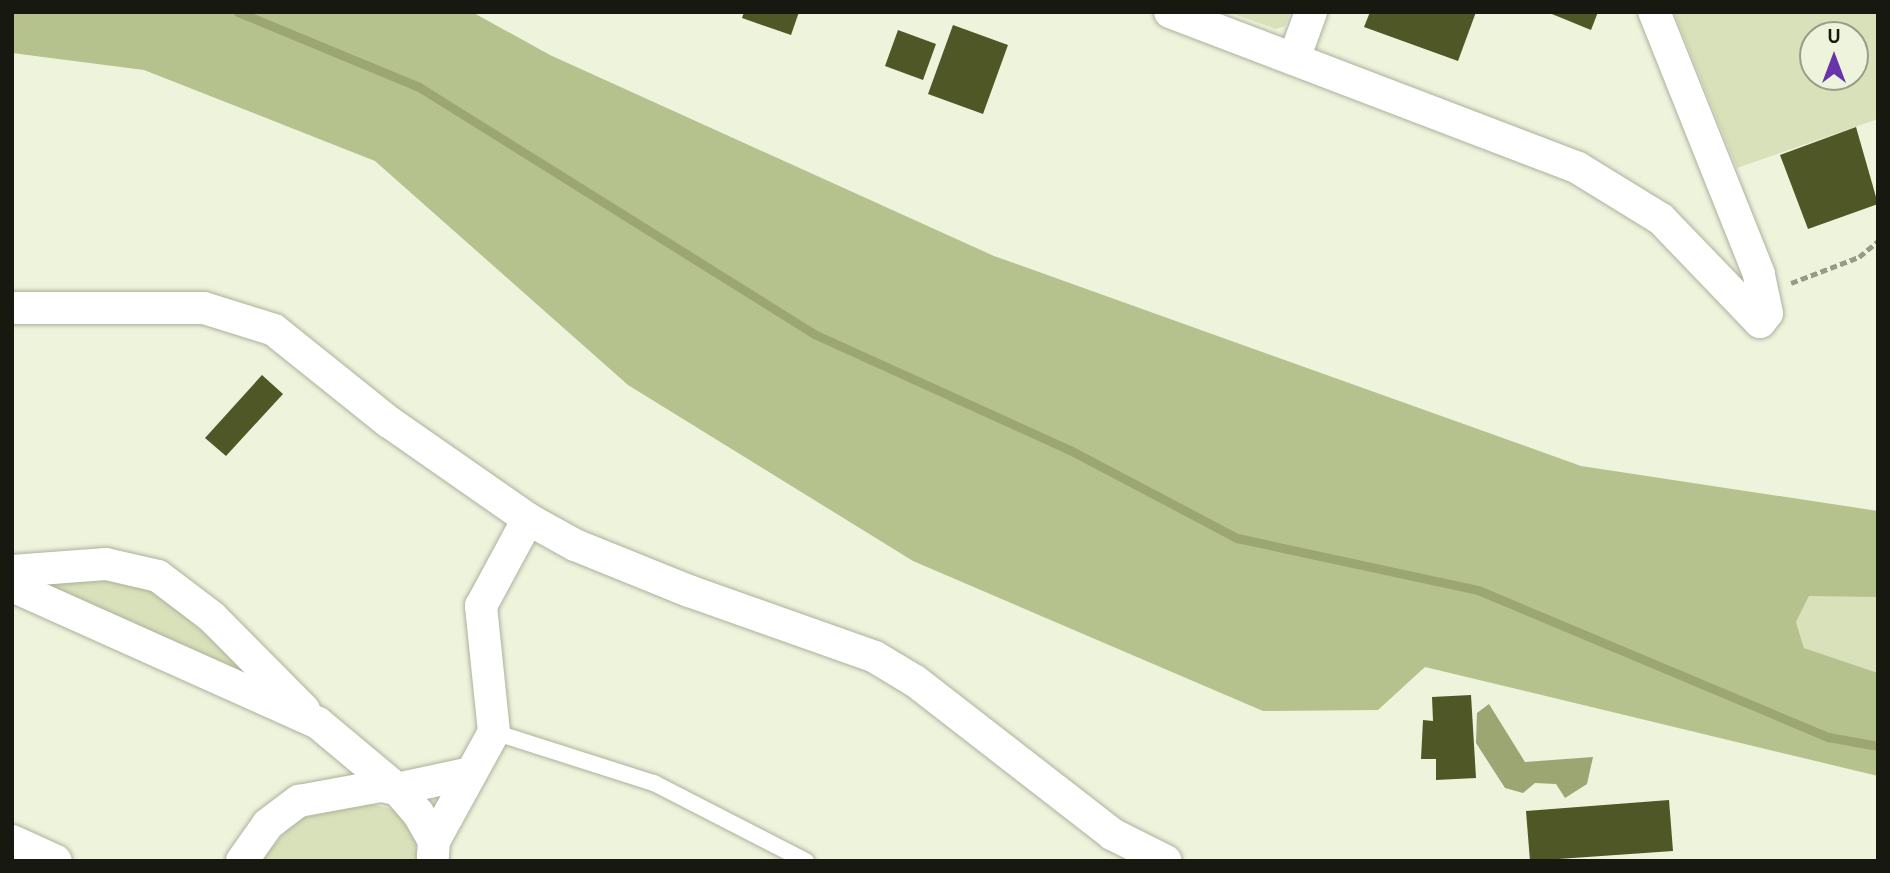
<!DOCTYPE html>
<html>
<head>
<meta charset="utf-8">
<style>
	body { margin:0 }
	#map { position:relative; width:1890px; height:873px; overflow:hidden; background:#eef3dc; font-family:"DM Sans",sans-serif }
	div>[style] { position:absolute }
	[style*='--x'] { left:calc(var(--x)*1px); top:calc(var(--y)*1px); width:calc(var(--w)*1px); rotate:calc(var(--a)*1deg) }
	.green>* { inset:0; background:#d8e1b9 }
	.forest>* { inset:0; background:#b6c28d }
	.water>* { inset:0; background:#9ba672 }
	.stream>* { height:9px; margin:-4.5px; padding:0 4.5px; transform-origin:4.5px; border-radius:4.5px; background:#9ba672 }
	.building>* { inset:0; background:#4e5725 }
	.path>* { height:4.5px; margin-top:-2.25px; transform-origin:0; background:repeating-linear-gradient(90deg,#969a89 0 7px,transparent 0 10.5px) }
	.roads { filter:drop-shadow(0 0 2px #acb19b) drop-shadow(0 0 2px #acb19b) }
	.lane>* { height:16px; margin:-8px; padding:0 8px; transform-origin:8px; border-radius:8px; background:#fff }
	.street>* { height:32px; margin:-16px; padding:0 16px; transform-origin:16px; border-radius:16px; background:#fff }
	span { translate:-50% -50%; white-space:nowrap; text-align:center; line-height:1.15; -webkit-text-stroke:7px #eef3dc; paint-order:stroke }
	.frame { position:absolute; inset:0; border:14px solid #171911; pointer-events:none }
	.north { position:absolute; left:1799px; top:21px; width:70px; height:70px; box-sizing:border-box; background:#eef3dc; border:2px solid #989c8b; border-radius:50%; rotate:0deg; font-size:19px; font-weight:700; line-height:28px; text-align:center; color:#171911 }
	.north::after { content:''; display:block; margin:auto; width:24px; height:32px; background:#6734ab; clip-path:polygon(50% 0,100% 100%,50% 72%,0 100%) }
</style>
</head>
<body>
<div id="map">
	<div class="green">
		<div style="clip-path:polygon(1228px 12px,1290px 12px,1285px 26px,1276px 29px)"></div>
		<div style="clip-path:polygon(evenodd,1674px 12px,1878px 12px,1878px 119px,1737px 168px,1674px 12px,1813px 35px,1855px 35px,1855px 77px,1813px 77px,1813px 35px)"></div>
		<div style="clip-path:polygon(93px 574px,154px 590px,241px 665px,235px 670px,45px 588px,49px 578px)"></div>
		<div style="clip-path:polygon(1841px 594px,1878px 597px,1878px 673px,1804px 648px,1796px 622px,1809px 596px)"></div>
		<div style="clip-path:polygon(356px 801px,401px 811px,416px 831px,417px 861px,260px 861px,295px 821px)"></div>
	</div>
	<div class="forest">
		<div style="clip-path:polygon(12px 12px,472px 12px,550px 55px,994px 256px,1581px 466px,1878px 511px,1878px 597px,1809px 596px,1796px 622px,1804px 648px,1878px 673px,1878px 776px,1425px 667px,1378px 710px,1263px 711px,913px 561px,628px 385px,375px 161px,144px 70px,12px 53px)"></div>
	</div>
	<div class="water">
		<div style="clip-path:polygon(1489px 704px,1525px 762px,1593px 757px,1587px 784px,1565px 798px,1556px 784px,1535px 783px,1523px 793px,1505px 788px,1476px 743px,1477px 713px)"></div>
	</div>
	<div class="stream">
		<div style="--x:238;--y:12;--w:196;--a:22.5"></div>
		<div style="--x:419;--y:87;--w:466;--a:32"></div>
		<div style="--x:814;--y:334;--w:281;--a:24.4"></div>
		<div style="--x:1070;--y:450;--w:189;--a:27.8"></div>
		<div style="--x:1237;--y:538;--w:247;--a:12.2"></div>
		<div style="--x:1478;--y:590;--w:380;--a:22.8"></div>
		<div style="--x:1828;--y:737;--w:51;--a:10.2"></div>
	</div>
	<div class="building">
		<div style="clip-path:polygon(744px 12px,799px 12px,791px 35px,742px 18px)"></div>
		<div style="clip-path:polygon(1370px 12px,1476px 12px,1458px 61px,1364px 27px)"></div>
		<div style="clip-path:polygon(1547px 12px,1598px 12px,1591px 30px)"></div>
		<div style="clip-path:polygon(953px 25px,1008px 45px,983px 114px,928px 94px)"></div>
		<div style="clip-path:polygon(898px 30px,936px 44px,923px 80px,885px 66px)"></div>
		<div style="clip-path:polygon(1856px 127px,1878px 204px,1808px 229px,1780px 155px)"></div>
		<div style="clip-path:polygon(262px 375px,283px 394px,226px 456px,205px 438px)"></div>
		<div style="clip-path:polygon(1471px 695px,1476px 778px,1436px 780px,1436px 759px,1421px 759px,1423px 720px,1433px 721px,1432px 697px)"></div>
		<div style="clip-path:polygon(1669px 800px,1673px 851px,1530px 861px,1526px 811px)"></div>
	</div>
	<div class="path">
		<div style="--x:1791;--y:283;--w:73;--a:-20.9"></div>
		<div style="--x:1859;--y:257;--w:25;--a:-40"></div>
	</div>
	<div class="roads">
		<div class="lane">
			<div style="--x:494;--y:732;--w:168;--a:17.7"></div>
			<div style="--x:654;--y:783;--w:171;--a:27.2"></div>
		</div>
		<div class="street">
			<div style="--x:1170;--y:12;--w:437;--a:20.9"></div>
			<div style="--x:1578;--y:168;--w:97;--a:31.6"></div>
			<div style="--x:1661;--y:219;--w:143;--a:46.1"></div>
			<div style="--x:1760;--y:322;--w:11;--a:-52"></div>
			<div style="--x:1767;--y:313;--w:40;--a:-102"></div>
			<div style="--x:1759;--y:274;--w:282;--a:-111.8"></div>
			<div style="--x:1295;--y:56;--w:47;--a:-70"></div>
			<div style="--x:12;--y:308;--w:192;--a:0"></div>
			<div style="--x:204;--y:308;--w:73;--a:17.4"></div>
			<div style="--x:274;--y:330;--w:147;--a:38.7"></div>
			<div style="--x:389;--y:422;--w:169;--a:34.9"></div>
			<div style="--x:528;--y:519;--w:54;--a:29"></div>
			<div style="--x:575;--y:545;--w:123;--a:22"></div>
			<div style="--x:689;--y:591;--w:197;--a:19.5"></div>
			<div style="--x:875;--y:657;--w:47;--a:31"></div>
			<div style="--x:915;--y:681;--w:249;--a:37.8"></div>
			<div style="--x:1112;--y:834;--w:60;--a:26.6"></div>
			<div style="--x:12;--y:571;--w:94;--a:-4.3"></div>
			<div style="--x:106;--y:564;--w:53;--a:13"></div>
			<div style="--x:158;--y:576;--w:68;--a:37.2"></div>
			<div style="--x:212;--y:617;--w:131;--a:45.3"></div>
			<div style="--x:12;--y:586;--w:335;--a:24.1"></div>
			<div style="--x:318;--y:723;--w:103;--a:39.9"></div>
			<div style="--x:397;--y:789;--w:76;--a:-12.2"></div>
			<div style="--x:12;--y:841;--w:48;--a:24.4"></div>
			<div style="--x:434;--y:841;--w:124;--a:-61.2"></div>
			<div style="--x:494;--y:732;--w:127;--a:-95.9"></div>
			<div style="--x:481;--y:606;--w:99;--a:-61.6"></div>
			<div style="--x:242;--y:861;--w:45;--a:-54.9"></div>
			<div style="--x:268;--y:824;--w:39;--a:-37"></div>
			<div style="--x:299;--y:801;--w:83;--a:-10.4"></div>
			<div style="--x:381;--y:786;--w:16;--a:11"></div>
			<div style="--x:397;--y:789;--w:32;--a:49"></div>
			<div style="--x:418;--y:813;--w:32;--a:60"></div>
			<div style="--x:434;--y:841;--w:16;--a:94"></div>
		</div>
	</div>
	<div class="frame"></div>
	<div class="north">U</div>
</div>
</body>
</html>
